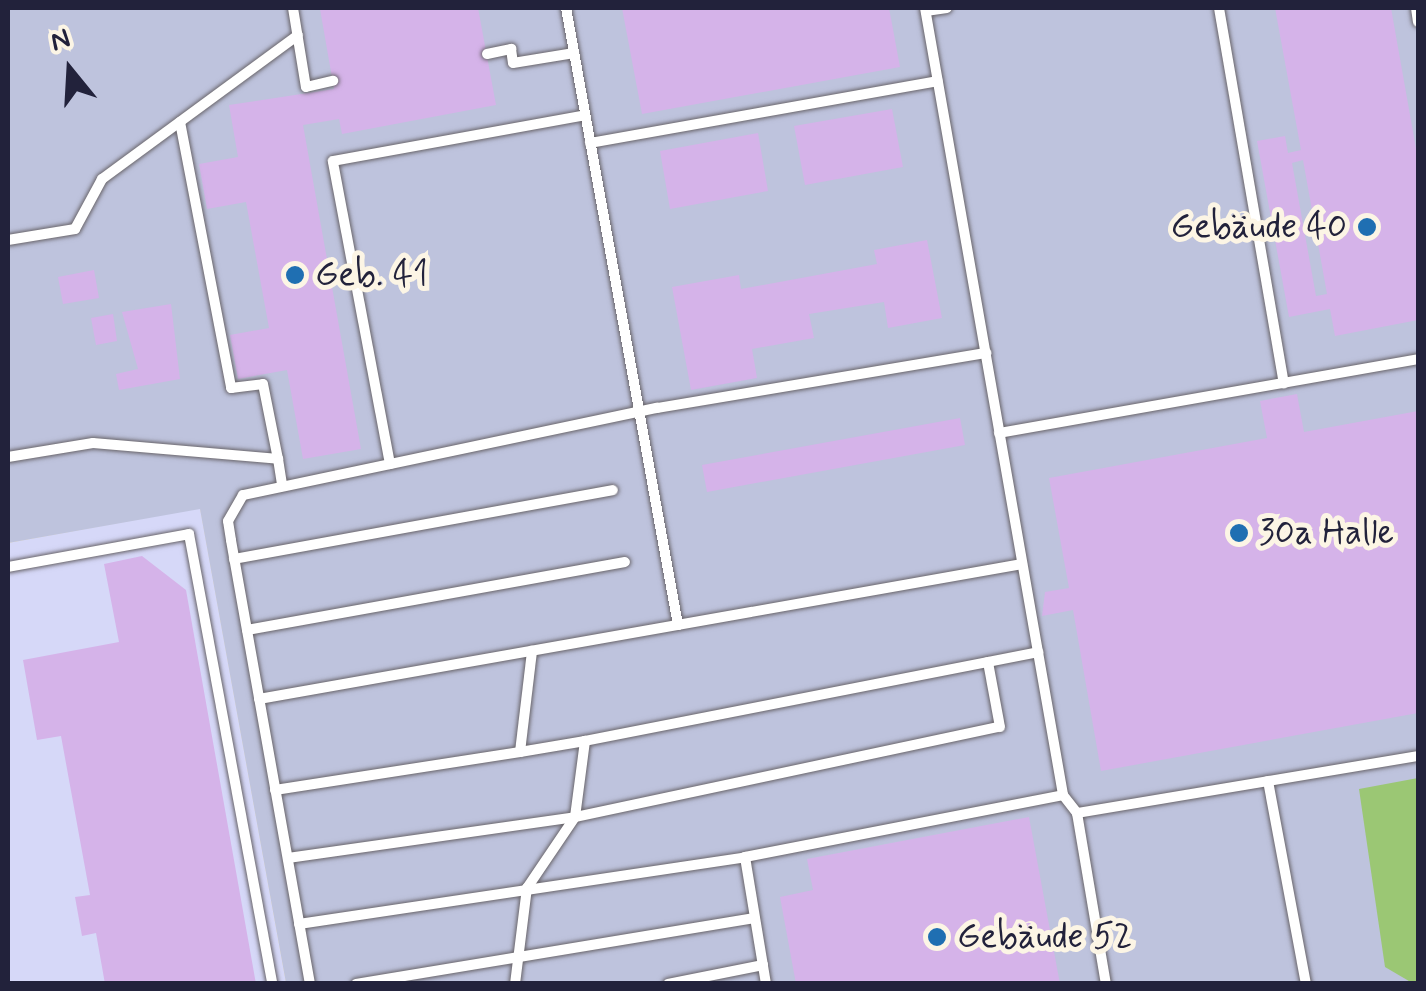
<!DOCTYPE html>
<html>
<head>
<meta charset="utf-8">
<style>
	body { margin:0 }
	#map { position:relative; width:1426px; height:991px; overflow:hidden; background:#eee2c2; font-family:Mynerve,sans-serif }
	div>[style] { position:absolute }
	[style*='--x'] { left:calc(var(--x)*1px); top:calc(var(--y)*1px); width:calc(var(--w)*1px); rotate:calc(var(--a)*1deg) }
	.built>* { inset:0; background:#d6d8f8 }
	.industrial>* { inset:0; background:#bec3dd }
	.green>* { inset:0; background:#9bc774 }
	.building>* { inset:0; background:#d5b3e9 }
	.roads { filter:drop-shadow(0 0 2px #69656a) drop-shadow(0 0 2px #69656a) }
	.service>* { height:10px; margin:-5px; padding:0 5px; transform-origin:5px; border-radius:5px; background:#fff }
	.dots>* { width:28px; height:28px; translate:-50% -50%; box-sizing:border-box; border:5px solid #fcf5e5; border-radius:50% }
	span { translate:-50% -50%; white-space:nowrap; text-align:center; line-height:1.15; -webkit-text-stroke:10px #fcf5e5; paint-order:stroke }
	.poi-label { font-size:35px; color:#22223b }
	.right { translate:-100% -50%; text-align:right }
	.left { translate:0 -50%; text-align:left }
	.frame { position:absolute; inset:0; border:10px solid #22223b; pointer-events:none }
	.north { position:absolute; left:20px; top:20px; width:100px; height:100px; -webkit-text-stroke:8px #fcf5e5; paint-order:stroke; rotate:342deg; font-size:28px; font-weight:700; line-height:40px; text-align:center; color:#22223b }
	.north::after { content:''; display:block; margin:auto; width:35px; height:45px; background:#22223b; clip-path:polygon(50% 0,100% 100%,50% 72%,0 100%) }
</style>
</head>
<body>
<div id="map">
	<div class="built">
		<div style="clip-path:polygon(200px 508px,286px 983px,8px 984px,8px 543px)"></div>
	</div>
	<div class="industrial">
		<div style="clip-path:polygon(8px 8px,1418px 8px,1418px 983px,286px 983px,200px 509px,8px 543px)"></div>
	</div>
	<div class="green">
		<div style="clip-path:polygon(1418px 778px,1418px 983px,1414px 984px,1385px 967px,1359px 789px)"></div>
	</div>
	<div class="building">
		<div style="clip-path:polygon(478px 8px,496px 105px,342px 134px,339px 119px,303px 125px,361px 449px,303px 459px,287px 370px,238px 379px,230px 335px,269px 328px,246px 202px,207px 209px,199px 164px,238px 157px,229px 105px,334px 89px,320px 9px)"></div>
		<div style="clip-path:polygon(622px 8px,889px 8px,900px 67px,642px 114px)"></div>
		<div style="clip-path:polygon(evenodd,1275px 8px,1391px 8px,1418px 160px,1418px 320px,1335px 336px,1330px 309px,1289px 317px,1257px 141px,1285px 136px,1288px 153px,1301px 150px,1275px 8px,1303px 160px,1327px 294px,1316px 296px,1292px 163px,1303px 160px)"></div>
		<div style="clip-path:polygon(892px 109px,903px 167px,805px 185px,794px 126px)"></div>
		<div style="clip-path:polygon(758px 133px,768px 191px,670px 209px,660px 151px)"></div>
		<div style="clip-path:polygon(927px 240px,942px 318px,888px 328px,884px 302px,809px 314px,814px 338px,752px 349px,757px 378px,691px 390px,672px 287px,739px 275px,741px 289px,877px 264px,874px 250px)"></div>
		<div style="clip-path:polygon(94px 270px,99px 298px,63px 304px,58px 277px)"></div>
		<div style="clip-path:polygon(171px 304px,180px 379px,119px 390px,116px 374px,138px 369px,122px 312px)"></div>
		<div style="clip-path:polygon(113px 314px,117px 341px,96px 345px,91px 318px)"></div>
		<div style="clip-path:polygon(1297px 394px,1304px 432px,1418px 411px,1418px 713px,1101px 771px,1073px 610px,1042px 616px,1045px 592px,1069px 588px,1049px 478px,1267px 438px,1260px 401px)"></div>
		<div style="clip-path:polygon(960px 418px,965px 445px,707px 492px,702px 465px)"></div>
		<div style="clip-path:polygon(142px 556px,186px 590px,256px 984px,105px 984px,96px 933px,82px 936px,75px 897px,90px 895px,61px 736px,37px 740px,23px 660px,119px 642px,104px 564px)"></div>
		<div style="clip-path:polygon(1029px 817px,1060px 984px,796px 984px,780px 897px,813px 890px,807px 859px)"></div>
	</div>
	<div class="roads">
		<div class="service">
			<div style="--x:293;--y:8;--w:80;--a:80.7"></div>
			<div style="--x:306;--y:87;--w:28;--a:-13"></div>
			<div style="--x:566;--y:8;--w:627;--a:79.71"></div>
			<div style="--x:925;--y:8;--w:799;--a:80.05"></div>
			<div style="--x:1219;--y:8;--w:381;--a:80.2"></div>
			<div style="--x:1416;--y:8;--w:14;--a:82"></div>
			<div style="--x:926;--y:11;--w:21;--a:-8"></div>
			<div style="--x:487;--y:54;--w:25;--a:-12"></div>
			<div style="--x:511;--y:49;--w:14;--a:82"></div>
			<div style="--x:513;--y:63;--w:62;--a:-9.3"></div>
			<div style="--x:180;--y:122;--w:271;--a:79.1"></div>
			<div style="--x:231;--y:388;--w:32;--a:-7"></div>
			<div style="--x:263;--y:384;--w:76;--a:78.7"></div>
			<div style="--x:590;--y:143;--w:353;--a:-10.1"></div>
			<div style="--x:8;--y:240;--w:68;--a:-9.3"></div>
			<div style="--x:75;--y:229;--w:57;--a:-61.6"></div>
			<div style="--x:102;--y:179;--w:243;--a:-36.3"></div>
			<div style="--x:999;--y:433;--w:425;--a:-10"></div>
			<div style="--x:8;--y:457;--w:86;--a:-9.4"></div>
			<div style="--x:93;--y:443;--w:186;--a:4.9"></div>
			<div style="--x:278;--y:459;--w:24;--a:81"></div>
			<div style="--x:390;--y:464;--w:308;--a:-100.7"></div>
			<div style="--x:333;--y:161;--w:256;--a:-10.3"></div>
			<div style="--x:234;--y:559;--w:385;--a:-10.3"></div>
			<div style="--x:8;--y:567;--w:184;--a:-10.3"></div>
			<div style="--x:189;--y:534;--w:458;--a:79.5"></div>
			<div style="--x:247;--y:630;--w:384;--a:-10.2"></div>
			<div style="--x:259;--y:699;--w:775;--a:-10.03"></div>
			<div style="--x:520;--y:752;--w:66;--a:-9.6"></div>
			<div style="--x:1268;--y:781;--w:207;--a:79.4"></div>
			<div style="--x:275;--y:790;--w:248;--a:-8.8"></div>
			<div style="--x:520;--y:752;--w:102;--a:-83.2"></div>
			<div style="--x:1077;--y:813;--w:173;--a:80.4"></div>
			<div style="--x:745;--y:857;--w:129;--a:80.6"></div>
			<div style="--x:288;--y:858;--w:290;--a:-8.1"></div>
			<div style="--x:575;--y:817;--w:434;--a:-12"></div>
			<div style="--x:1000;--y:727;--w:66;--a:-100.5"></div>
			<div style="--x:299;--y:924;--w:451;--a:-8.5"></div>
			<div style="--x:745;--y:857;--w:324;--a:-11"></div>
			<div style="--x:1063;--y:795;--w:23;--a:52"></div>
			<div style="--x:1077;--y:813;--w:346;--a:-9.5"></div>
			<div style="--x:310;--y:984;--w:451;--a:-100.1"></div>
			<div style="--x:231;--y:540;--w:19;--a:-99"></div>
			<div style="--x:228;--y:521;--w:30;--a:-60"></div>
			<div style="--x:243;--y:495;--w:423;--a:-11.9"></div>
			<div style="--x:657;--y:408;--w:334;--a:-9.5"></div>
			<div style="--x:356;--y:984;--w:404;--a:-9.4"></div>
			<div style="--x:515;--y:984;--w:97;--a:-82.9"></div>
			<div style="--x:527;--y:888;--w:86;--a:-55.9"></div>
			<div style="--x:575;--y:817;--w:77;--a:-82.5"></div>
			<div style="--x:585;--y:741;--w:462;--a:-11.1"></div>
			<div style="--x:668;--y:984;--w:97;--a:-11.3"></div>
		</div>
	</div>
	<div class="dots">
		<div style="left:1367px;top:227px;background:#1f6fb2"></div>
		<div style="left:295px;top:275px;background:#1f6fb2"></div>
		<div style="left:1239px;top:533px;background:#1f6fb2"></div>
		<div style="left:937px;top:937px;background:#1f6fb2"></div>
	</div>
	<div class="poi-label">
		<span class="right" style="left:1347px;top:227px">Gebäude 40</span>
		<span class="left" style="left:315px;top:275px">Geb. 41</span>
		<span class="left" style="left:1259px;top:533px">30a Halle</span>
		<span class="left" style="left:957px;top:937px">Gebäude 52</span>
	</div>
	<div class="frame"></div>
	<div class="north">N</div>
</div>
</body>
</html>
